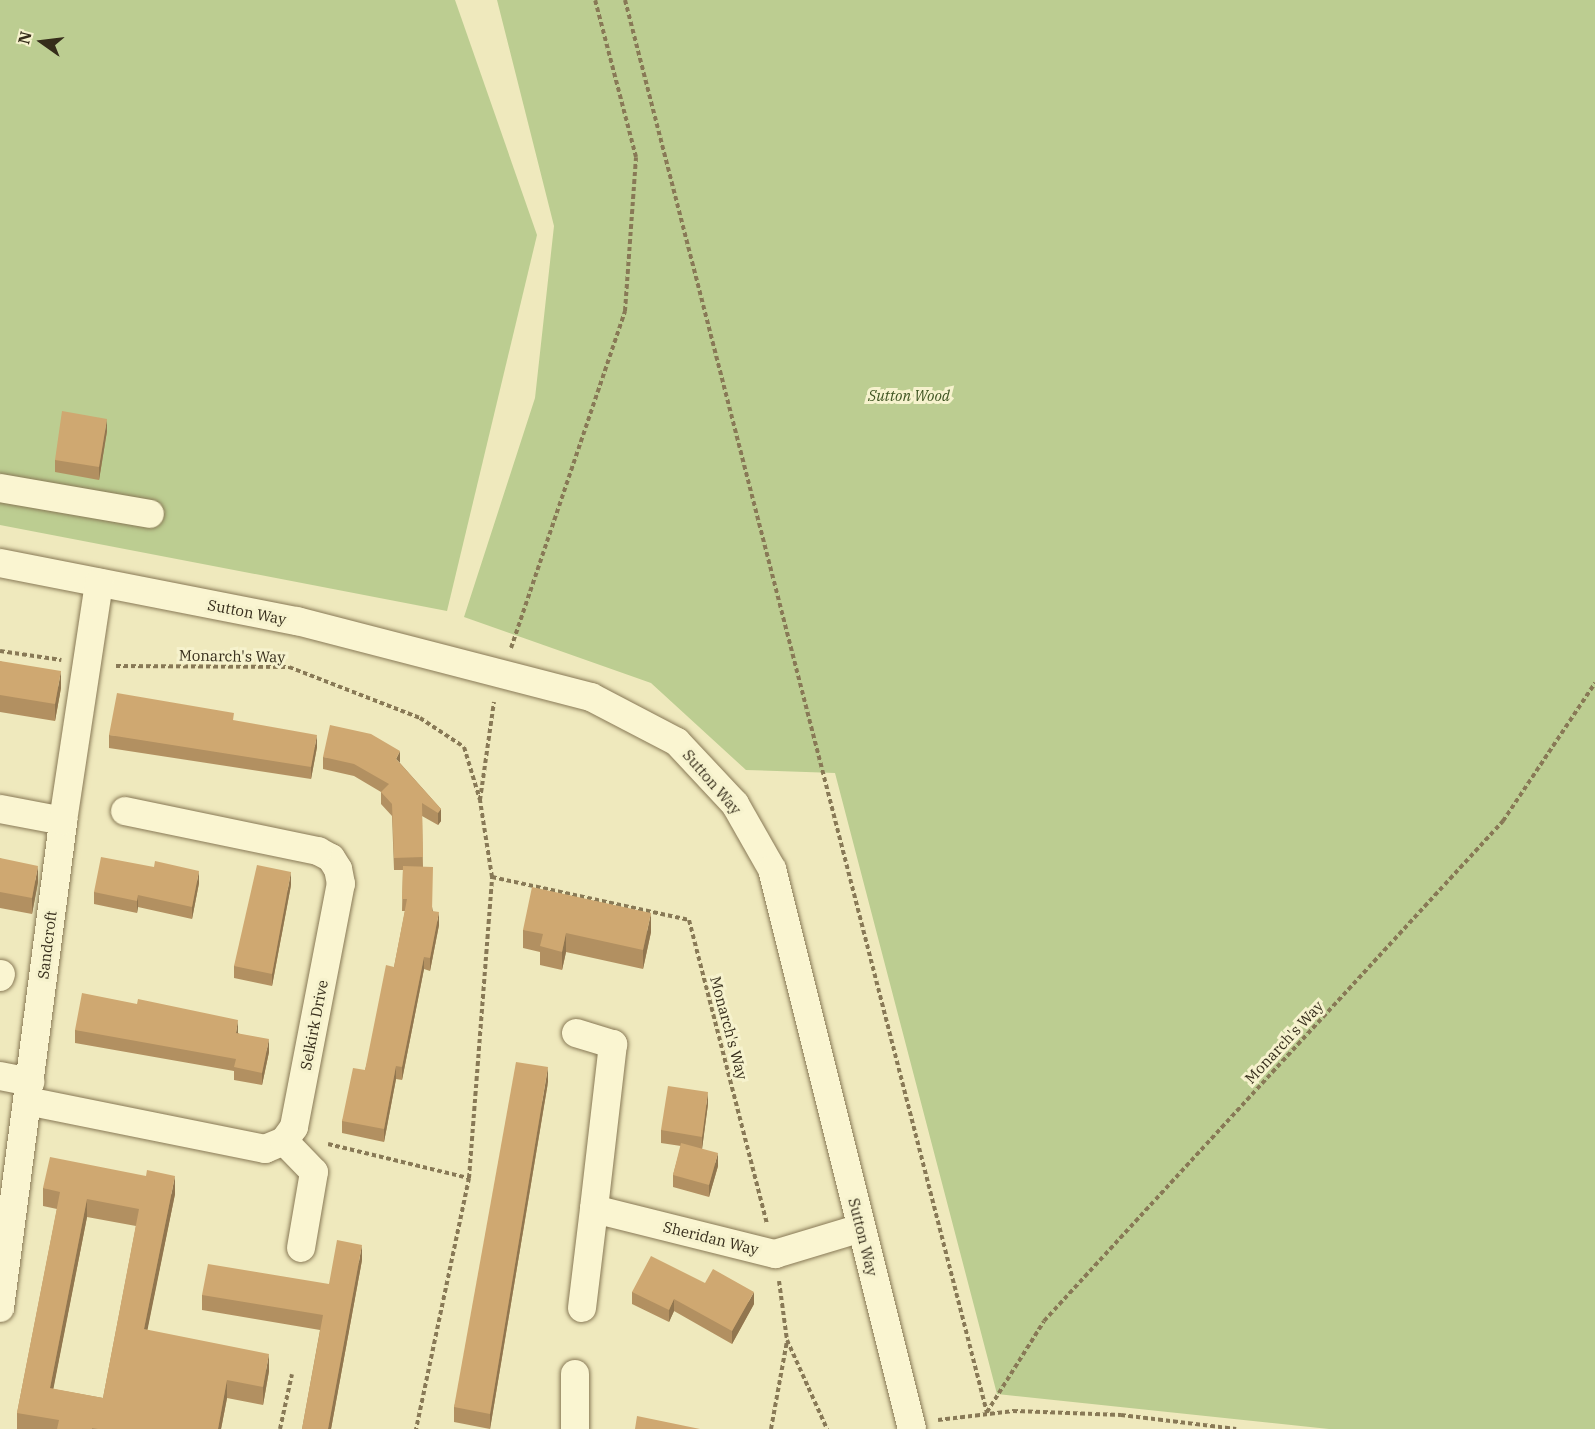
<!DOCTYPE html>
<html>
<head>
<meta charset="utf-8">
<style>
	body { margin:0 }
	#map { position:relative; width:1595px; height:1429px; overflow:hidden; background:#efe9bd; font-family:"IBM Plex Serif",serif }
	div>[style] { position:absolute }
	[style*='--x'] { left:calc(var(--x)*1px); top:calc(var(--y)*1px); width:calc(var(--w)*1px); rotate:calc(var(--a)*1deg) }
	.green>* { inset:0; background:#bccd91 }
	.path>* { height:4px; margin-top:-2px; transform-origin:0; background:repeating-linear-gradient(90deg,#887956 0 4.5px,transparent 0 7.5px) }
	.roads { filter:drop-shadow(0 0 2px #887956) drop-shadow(0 0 2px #887956) }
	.minor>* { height:28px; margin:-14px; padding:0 14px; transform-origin:14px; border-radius:14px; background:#faf5d1 }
	.wall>* { inset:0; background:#b29061 }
	.shaded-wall>* { inset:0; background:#91764f }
	.building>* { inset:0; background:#cfa871 }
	span { translate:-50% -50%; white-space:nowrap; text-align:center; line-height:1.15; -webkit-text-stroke:6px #f6f2cd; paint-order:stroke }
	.park-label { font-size:15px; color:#3e5421; font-style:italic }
	.street-label { font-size:15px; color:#362d1b }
	.north { position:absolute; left:12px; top:12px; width:60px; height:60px; -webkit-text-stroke:4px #f6f2cd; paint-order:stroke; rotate:284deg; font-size:16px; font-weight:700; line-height:24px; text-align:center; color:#362d1b }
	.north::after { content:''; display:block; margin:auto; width:21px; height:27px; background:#362d1b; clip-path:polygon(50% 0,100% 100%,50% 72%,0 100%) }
</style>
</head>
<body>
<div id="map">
	<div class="green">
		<div style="clip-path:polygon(0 0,455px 0,537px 235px,447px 611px,0 525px)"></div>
		<div style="clip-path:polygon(497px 0,1595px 0,1595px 1429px,1329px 1429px,997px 1394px,835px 773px,746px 770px,651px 683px,464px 617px,535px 398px,554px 226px)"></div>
	</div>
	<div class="path">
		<div style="--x:625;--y:0;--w:1459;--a:75.63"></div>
		<div style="--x:511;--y:648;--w:356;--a:-71.3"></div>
		<div style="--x:625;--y:311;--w:154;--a:-85.9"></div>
		<div style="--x:636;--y:157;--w:162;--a:-104.6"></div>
		<div style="--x:0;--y:651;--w:62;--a:8.4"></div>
		<div style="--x:116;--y:666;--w:173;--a:0.3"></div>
		<div style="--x:289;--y:667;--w:141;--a:21.3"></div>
		<div style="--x:420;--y:718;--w:53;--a:33.4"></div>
		<div style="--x:464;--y:747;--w:55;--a:73.2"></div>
		<div style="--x:492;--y:877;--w:202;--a:12.3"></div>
		<div style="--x:689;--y:920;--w:313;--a:75.6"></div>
		<div style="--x:328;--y:1144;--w:145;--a:13.6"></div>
		<div style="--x:469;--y:1178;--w:257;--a:101.9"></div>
		<div style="--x:469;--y:1178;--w:302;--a:-85.6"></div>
		<div style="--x:492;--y:877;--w:78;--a:-98.9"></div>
		<div style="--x:480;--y:800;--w:99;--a:-81.9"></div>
		<div style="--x:779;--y:1281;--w:60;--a:82.3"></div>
		<div style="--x:787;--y:1340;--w:98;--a:65.8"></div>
		<div style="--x:987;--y:1412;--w:107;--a:-57.9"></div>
		<div style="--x:1044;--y:1321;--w:679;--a:-47.45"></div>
		<div style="--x:1503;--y:821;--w:166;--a:-56.3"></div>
		<div style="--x:938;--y:1420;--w:76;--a:-6.8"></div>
		<div style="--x:1013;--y:1411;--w:108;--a:2.1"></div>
		<div style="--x:1121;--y:1415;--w:116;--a:6.9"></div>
		<div style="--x:280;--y:1429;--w:56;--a:-77.7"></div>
		<div style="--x:771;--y:1429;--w:89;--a:-79.7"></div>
	</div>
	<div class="roads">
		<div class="minor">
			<div style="--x:0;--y:488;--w:152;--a:9.8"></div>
			<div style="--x:0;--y:563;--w:303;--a:11.1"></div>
			<div style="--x:297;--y:621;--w:304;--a:14.5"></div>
			<div style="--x:591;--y:697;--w:97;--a:27.6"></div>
			<div style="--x:677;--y:742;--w:85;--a:46.9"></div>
			<div style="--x:735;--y:804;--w:75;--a:60.4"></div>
			<div style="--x:772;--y:869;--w:577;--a:75.96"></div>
			<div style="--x:0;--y:809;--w:64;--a:10.8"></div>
			<div style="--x:0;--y:977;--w:3;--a:-72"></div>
			<div style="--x:576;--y:1033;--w:39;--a:17"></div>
			<div style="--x:613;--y:1044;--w:166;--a:96.6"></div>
			<div style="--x:594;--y:1209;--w:187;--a:14"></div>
			<div style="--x:775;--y:1254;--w:90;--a:-16.8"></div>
			<div style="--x:0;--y:1076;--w:31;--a:11"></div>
			<div style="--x:27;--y:1101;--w:243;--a:11.4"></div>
			<div style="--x:265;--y:1149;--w:21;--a:-23"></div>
			<div style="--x:284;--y:1141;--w:17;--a:-54"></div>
			<div style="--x:294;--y:1127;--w:248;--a:-79.1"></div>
			<div style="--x:341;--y:884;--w:15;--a:-101"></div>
			<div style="--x:338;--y:869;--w:13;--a:-122"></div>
			<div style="--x:331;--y:858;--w:15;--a:-152"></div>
			<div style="--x:318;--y:851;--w:197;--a:-168.3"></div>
			<div style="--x:284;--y:1141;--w:43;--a:45.9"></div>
			<div style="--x:314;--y:1172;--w:77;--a:99.7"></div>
			<div style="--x:0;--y:1308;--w:491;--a:-82.6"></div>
			<div style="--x:63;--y:821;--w:241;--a:-81.4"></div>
			<div style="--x:582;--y:1308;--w:100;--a:-83.1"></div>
			<div style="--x:575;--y:1374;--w:55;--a:90"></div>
		</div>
	</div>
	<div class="wall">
		<div style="clip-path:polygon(107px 431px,99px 480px,55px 472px,55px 460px)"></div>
		<div style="clip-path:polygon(0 661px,61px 688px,55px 721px,0 712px)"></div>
		<div style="clip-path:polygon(109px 735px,317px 747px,311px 779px,109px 748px)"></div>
		<div style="clip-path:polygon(323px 757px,400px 763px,441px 809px,441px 821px,438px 825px,422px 816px,423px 867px,433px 911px,439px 925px,430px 971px,424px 969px,402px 1080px,396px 1079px,384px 1142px,342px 1133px,342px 1121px,365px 1070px,394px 967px,405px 911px,402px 911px,403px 870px,394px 870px,392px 816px,381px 804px,381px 792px,354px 776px,323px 769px)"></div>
		<div style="clip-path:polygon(0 858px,38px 882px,32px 914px,0 908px)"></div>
		<div style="clip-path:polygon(154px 867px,199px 883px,192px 919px,138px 907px,137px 913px,94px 904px,94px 892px)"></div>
		<div style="clip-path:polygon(291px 885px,272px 986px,234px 978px,234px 966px)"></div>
		<div style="clip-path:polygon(523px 930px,651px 932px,643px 969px,566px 952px,562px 970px,540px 965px,540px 952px,523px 948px)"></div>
		<div style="clip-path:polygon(75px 1030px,238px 1033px,269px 1052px,262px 1085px,234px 1080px,234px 1071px,75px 1043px)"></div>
		<div style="clip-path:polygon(548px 1082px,490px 1429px,454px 1422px,454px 1407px)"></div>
		<div style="clip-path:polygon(708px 1104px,702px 1149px,718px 1166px,709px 1197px,673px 1187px,673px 1175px,681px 1146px,661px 1143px,661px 1130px)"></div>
		<div style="clip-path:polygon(evenodd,43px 1188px,175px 1194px,147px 1330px,269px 1371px,263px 1405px,227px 1398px,221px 1429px,17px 1429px,17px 1413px,57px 1209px,43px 1206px,43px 1188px,87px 1217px,136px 1226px,103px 1398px,53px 1389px,87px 1217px)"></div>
		<div style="clip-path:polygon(362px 1260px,331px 1429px,302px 1429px,320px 1330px,202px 1310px,202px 1295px,329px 1284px)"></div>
		<div style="clip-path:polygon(705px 1283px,754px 1304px,732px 1344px,674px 1311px,669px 1322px,632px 1304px,632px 1292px)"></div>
	</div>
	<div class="shaded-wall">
		<div style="clip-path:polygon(107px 419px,107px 431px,99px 480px,99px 467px)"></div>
		<div style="clip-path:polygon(61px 671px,61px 688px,55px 721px,55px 704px)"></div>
		<div style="clip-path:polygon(317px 735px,317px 747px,311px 779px,311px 767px)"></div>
		<div style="clip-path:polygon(400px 751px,400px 763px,396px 759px)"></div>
		<div style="clip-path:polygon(441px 809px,441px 821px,438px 825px,438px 813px)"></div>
		<div style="clip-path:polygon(38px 866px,38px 882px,32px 914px,32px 898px)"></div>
		<div style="clip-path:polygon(199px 871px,199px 883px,192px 919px,192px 907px)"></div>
		<div style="clip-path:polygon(291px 872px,291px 885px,272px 986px,272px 974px)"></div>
		<div style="clip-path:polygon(138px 895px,138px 907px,137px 913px,137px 901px)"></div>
		<div style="clip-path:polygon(439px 912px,439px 925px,430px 971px,430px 958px)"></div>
		<div style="clip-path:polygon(651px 913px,651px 932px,643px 969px,643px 950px)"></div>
		<div style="clip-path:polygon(566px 933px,566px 952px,562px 970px,562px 952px)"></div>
		<div style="clip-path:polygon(424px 957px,424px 969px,402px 1080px,402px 1067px)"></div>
		<div style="clip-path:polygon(238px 1020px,238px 1033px,236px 1045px,236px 1033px)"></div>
		<div style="clip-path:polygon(269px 1039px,269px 1052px,262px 1085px,262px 1073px)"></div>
		<div style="clip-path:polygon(396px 1066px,396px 1079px,384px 1142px,384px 1129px)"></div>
		<div style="clip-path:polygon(548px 1067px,548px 1082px,490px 1429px,490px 1414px)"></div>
		<div style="clip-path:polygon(708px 1092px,708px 1104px,702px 1149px,702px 1137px)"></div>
		<div style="clip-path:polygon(718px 1153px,718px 1166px,709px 1197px,709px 1185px)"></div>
		<div style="clip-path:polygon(175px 1176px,175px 1194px,144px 1347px,144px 1329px)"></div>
		<div style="clip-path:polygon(87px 1199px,87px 1217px,50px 1406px,50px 1388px)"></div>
		<div style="clip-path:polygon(362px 1245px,362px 1260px,331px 1429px,328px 1429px)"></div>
		<div style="clip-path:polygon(754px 1292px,754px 1304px,732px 1344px,732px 1331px)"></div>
		<div style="clip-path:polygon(674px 1299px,674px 1311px,669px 1322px,669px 1310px)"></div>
		<div style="clip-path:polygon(269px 1354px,269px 1371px,263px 1405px,263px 1387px)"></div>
		<div style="clip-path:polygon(227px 1380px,227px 1398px,221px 1429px,218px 1429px)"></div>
	</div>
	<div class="building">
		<div style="clip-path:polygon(62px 411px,107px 419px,99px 467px,55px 460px)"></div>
		<div style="clip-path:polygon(0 661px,61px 671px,55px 704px,0 695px)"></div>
		<div style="clip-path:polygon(117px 693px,234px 713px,233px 720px,317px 735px,311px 767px,109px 735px)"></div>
		<div style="clip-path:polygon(330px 725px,371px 734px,400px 751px,396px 759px,441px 809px,438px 813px,422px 803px,423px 857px,394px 858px,392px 804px,381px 792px,389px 784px,354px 764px,323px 757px)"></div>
		<div style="clip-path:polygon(101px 857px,154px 867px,155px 861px,199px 871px,192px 907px,138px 895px,137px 901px,94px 892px)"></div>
		<div style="clip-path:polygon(0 858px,38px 866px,32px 898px,0 892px)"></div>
		<div style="clip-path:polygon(257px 865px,291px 872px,272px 974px,234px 966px)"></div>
		<div style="clip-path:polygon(403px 866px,433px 867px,432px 911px,439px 912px,430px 958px,424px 957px,402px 1067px,396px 1066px,384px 1129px,342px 1121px,353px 1068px,365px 1070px,386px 965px,394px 967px,407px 899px,402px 899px)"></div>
		<div style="clip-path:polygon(532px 887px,651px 913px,643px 950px,566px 933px,562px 952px,540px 946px,543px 934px,523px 930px)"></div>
		<div style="clip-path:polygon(82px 993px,137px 1004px,138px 999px,238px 1020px,236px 1033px,269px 1039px,262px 1073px,234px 1067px,236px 1059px,75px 1030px)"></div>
		<div style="clip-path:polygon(516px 1062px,548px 1067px,490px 1414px,454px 1407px)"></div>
		<div style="clip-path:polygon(668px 1086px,708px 1092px,702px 1137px,661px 1130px)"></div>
		<div style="clip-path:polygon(681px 1143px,718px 1153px,709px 1185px,673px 1175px)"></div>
		<div style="clip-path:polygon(evenodd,50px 1157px,146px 1176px,147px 1170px,175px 1176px,144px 1329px,269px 1354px,263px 1387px,227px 1380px,218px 1429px,98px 1429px,92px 1428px,92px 1429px,57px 1429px,59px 1420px,17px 1413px,60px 1192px,43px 1188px,50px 1157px,87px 1199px,139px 1209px,103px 1398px,50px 1388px,87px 1199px)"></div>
		<div style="clip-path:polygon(337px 1240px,362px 1245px,328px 1429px,302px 1429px,323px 1315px,202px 1295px,208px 1264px,329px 1284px)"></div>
		<div style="clip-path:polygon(651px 1256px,705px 1283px,713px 1269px,754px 1292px,732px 1331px,674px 1299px,669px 1310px,632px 1292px)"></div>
		<div style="clip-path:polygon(637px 1416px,700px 1429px,635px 1429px)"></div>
	</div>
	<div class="park-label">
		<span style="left:909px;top:396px">Sutton Wood</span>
	</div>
	<div class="street-label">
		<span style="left:247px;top:612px;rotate:11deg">Sutton Way</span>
		<span style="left:232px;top:656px;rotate:1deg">Monarch's Way</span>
		<span style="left:712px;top:782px;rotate:49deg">Sutton Way</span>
		<span style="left:47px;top:945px;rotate:-83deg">Sandcroft</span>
		<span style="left:314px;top:1025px;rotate:-79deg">Selkirk Drive</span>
		<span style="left:729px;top:1028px;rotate:75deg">Monarch's Way</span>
		<span style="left:1284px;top:1042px;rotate:-47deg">Monarch's Way</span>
		<span style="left:863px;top:1237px;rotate:76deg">Sutton Way</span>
		<span style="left:711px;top:1238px;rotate:14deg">Sheridan Way</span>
	</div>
	<div class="north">N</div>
</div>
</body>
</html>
